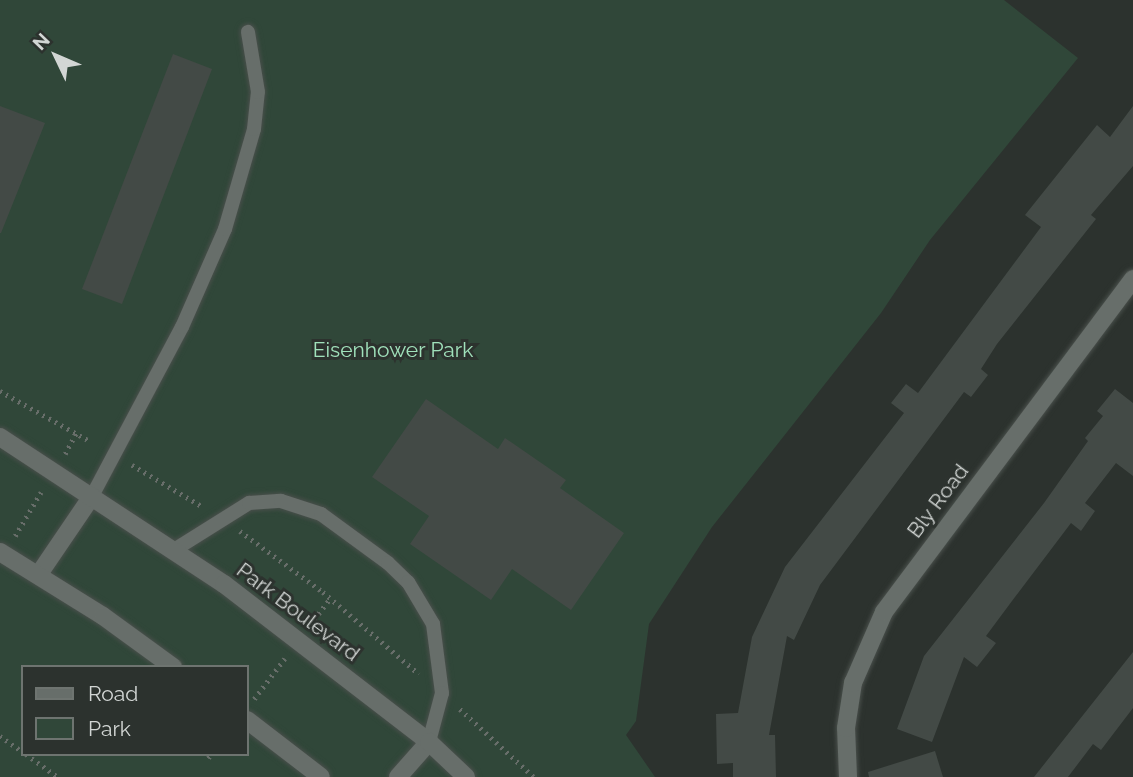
<!DOCTYPE html>
<html>
<head>
<meta charset="utf-8">
<style>
	body { margin:0 }
	#map { position:relative; width:1133px; height:777px; overflow:hidden; background:#2c322e; font-family:Raleway,sans-serif }
	div>[style] { position:absolute }
	[style*='--x'] { left:calc(var(--x)*1px); top:calc(var(--y)*1px); width:calc(var(--w)*1px); rotate:calc(var(--a)*1deg) }
	.green>* { inset:0; background:#304739 }
	.building>* { inset:0; background:#434a46 }
	.path>* { height:4.5px; margin-top:-2.25px; transform-origin:0; background:repeating-linear-gradient(90deg,#686e6a 0 2px,transparent 0 7px) }
	.roads { filter:drop-shadow(0 0 2px #494f4b) drop-shadow(0 0 2px #494f4b) }
	.service>* { height:14px; margin:-7px; padding:0 7px; transform-origin:7px; border-radius:7px; background:#676e6a }
	.minor>* { height:18px; margin:-9px; padding:0 9px; transform-origin:9px; border-radius:9px; background:#676e6a }
	.tertiary>* { height:18px; margin:-9px; padding:0 9px; transform-origin:9px; border-radius:9px; background:#676e6a }
	span { translate:-50% -50%; white-space:nowrap; text-align:center; line-height:1.15; -webkit-text-stroke:6px #2c322e; paint-order:stroke }
	.park-label { font-size:21px; color:#a0e1bb }
	.street-label { font-size:21px; color:#d2d6d4 }
	.legend { position:absolute; left:21px; top:665px; width:228px; height:91px; box-sizing:border-box; background:#2c322e; border:2px solid #6e7470; margin:0; padding:9px 12px; list-style:none; font-size:21px; color:#d2d6d4 }
	.legend li { display:flex; align-items:center; gap:14px; height:35px }
	.legend b { width:35px; border:2px solid #6e7470 }
	.north { position:absolute; left:21px; top:21px; width:70px; height:70px; -webkit-text-stroke:5px #2c322e; paint-order:stroke; rotate:314deg; font-size:19px; font-weight:700; line-height:28px; text-align:center; color:#d2d6d4 }
	.north::after { content:''; display:block; margin:auto; width:24px; height:32px; background:#d2d6d4; clip-path:polygon(50% 0,100% 100%,50% 72%,0 100%) }
</style>
</head>
<body>
<div id="map">
	<div class="green">
		<div style="clip-path:polygon(evenodd,0 0,1004px 0,1078px 58px,930px 240px,881px 313px,712px 527px,649px 624px,636px 721px,626px 735px,655px 777px,0 777px,0 0,23px 667px,247px 667px,247px 754px,23px 754px,23px 667px)"></div>
	</div>
	<div class="building">
		<div style="clip-path:polygon(173px 54px,212px 69px,122px 304px,82px 289px)"></div>
		<div style="clip-path:polygon(0 106px,45px 123px,1px 233px,0 233px)"></div>
		<div style="clip-path:polygon(1133px 106px,1133px 166px,1091px 215px,1096px 219px,997px 344px,981px 369px,988px 375px,971px 397px,964px 392px,820px 585px,794px 640px,787px 636px,769px 735px,775px 735px,776px 777px,733px 777px,733px 763px,717px 764px,716px 714px,738px 713px,752px 637px,785px 567px,904px 413px,891px 403px,906px 384px,918px 393px,1041px 227px,1025px 215px,1097px 125px,1110px 137px)"></div>
		<div style="clip-path:polygon(1115px 389px,1133px 403px,1133px 476px,1116px 463px,1085px 503px,1095px 511px,1081px 531px,1071px 523px,1012px 601px,986px 636px,996px 643px,977px 667px,964px 657px,932px 742px,897px 729px,924px 656px,1044px 503px,1088px 441px,1085px 438px,1103px 416px,1097px 411px)"></div>
		<div style="clip-path:polygon(426px 399px,498px 449px,505px 438px,566px 480px,560px 488px,624px 533px,571px 610px,512px 569px,491px 600px,410px 544px,429px 516px,372px 477px)"></div>
		<div style="clip-path:polygon(1133px 652px,1133px 708px,1101px 750px,1093px 744px,1068px 777px,1034px 777px)"></div>
		<div style="clip-path:polygon(935px 751px,943px 777px,869px 777px,868px 772px)"></div>
	</div>
	<div class="path">
		<div style="--x:0;--y:391;--w:101;--a:29.1"></div>
		<div style="--x:65;--y:454;--w:24;--a:-62"></div>
		<div style="--x:132;--y:465;--w:82;--a:30.6"></div>
		<div style="--x:240;--y:531;--w:103;--a:36.3"></div>
		<div style="--x:323;--y:592;--w:126;--a:40.5"></div>
		<div style="--x:15;--y:536;--w:51;--a:-59.4"></div>
		<div style="--x:310;--y:625;--w:34;--a:-53"></div>
		<div style="--x:254;--y:699;--w:51;--a:-52.9"></div>
		<div style="--x:460;--y:709;--w:100;--a:42.6"></div>
		<div style="--x:0;--y:736;--w:28;--a:35"></div>
		<div style="--x:26;--y:754;--w:39;--a:36"></div>
		<div style="--x:208;--y:758;--w:5;--a:-53"></div>
	</div>
	<div class="roads">
		<div class="service">
			<div style="--x:92;--y:496;--w:191;--a:-62"></div>
			<div style="--x:182;--y:327;--w:107;--a:-66.3"></div>
			<div style="--x:225;--y:229;--w:104;--a:-73.8"></div>
			<div style="--x:254;--y:129;--w:37;--a:-84"></div>
			<div style="--x:258;--y:92;--w:61;--a:-99.5"></div>
			<div style="--x:174;--y:550;--w:89;--a:-32.1"></div>
			<div style="--x:249;--y:503;--w:32;--a:-4"></div>
			<div style="--x:281;--y:501;--w:42;--a:18"></div>
			<div style="--x:321;--y:514;--w:83;--a:36.2"></div>
			<div style="--x:388;--y:563;--w:28;--a:44"></div>
			<div style="--x:408;--y:582;--w:49;--a:59.2"></div>
			<div style="--x:433;--y:624;--w:70;--a:82.6"></div>
			<div style="--x:442;--y:693;--w:51;--a:104.9"></div>
		</div>
		<div class="minor">
			<div style="--x:39;--y:574;--w:94;--a:-55.8"></div>
			<div style="--x:398;--y:777;--w:47;--a:-48.5"></div>
			<div style="--x:848;--y:777;--w:49;--a:-92.3"></div>
			<div style="--x:846;--y:728;--w:46;--a:-81.2"></div>
			<div style="--x:853;--y:683;--w:77;--a:-66.4"></div>
			<div style="--x:884;--y:612;--w:416;--a:-53.2"></div>
		</div>
		<div class="tertiary">
			<div style="--x:0;--y:437;--w:268;--a:33.3"></div>
			<div style="--x:224;--y:584;--w:259;--a:37.6"></div>
			<div style="--x:429;--y:742;--w:51;--a:43.4"></div>
			<div style="--x:0;--y:552;--w:121;--a:31.9"></div>
			<div style="--x:103;--y:616;--w:87;--a:36.1"></div>
			<div style="--x:247;--y:720;--w:93;--a:37.6"></div>
		</div>
	</div>
	<div class="park-label">
		<span style="left:393px;top:350px">Eisenhower Park</span>
	</div>
	<div class="street-label">
		<span style="left:938px;top:501px;rotate:-53deg">Bly Road</span>
		<span style="left:298px;top:612px;rotate:37deg">Park Boulevard</span>
	</div>
	<ul class="legend">
	<li><b style="height:9px;background:#676e6a"></b>Road</li>
	<li><b style="height:19px;background:#304739"></b>Park</li>
	</ul>
	<div class="north">N</div>
</div>
</body>
</html>
